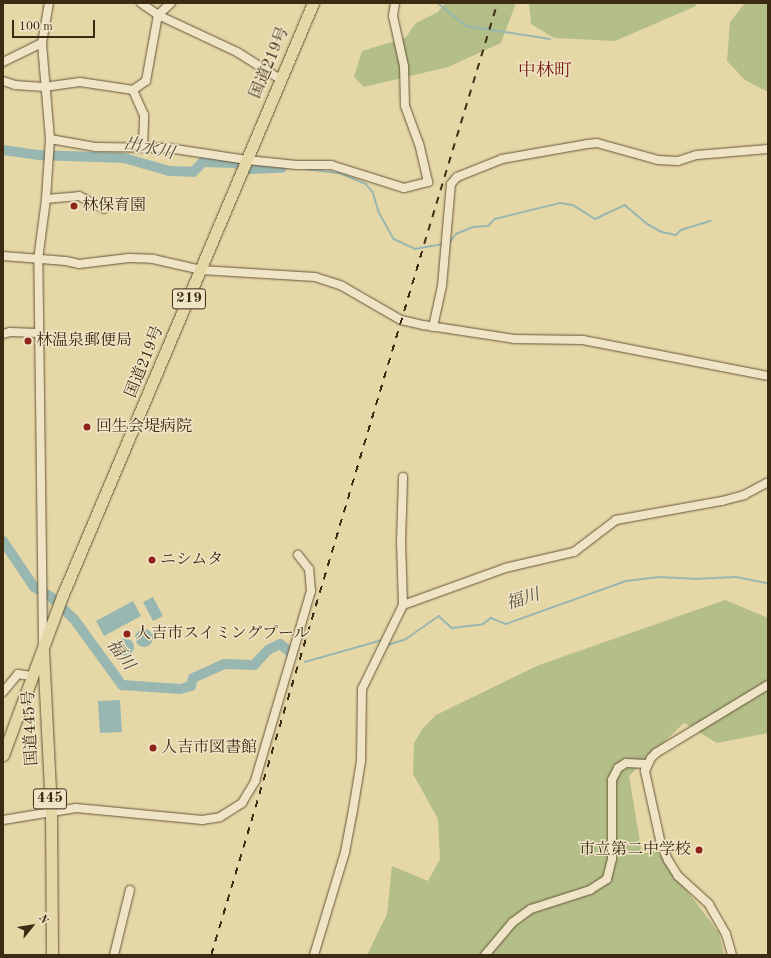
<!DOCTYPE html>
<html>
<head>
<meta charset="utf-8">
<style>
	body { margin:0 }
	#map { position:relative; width:771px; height:958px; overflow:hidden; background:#e6d7a7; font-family:"Old Standard TT","Noto Serif JP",serif }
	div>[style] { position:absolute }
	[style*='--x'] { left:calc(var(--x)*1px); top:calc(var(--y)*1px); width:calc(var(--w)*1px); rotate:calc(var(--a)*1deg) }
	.green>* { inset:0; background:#b3be88 }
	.water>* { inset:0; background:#99b7b1 }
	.round { border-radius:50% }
	.stream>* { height:1.5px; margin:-0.75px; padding:0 0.75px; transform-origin:0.75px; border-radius:0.75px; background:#99b7b1 }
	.river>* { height:10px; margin:-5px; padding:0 5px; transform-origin:5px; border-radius:5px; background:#99b7b1 }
	.roads { filter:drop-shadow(0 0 1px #665537) drop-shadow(0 0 1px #665537) }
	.minor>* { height:8px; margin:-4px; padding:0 4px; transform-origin:4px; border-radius:4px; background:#efe5c6 }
	.highway>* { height:11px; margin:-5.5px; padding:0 5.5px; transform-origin:5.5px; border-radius:5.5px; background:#e6d7a7 }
	.rail>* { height:1.5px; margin-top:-0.75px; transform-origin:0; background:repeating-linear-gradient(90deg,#3c2a12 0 7px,transparent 0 14px) }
	.dots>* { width:11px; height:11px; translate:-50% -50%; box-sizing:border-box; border:2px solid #efe5c6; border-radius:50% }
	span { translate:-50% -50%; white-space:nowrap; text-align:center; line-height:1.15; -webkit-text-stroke:3px #efe5c6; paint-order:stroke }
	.shield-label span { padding:1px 3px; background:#efe5c6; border:1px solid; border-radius:3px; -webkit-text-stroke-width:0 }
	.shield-label { font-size:15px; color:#3c2a12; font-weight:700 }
	.street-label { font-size:16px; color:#3c2a12 }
	.poi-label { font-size:16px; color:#3c2a12 }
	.left { translate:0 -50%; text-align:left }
	.right { translate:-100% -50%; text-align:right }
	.water-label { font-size:17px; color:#534d3a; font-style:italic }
	.quarter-label { font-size:18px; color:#7a1f14 }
	.frame { position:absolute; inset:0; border:4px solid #3c2a12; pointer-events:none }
	.north { position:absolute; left:12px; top:906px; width:40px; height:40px; -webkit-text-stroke:3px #efe5c6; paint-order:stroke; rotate:60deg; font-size:11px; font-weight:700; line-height:16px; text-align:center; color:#3c2a12 }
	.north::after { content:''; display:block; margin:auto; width:14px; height:18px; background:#3c2a12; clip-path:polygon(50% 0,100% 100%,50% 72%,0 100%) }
	.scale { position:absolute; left:12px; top:20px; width:83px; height:18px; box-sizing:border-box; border:2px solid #3c2a12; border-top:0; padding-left:5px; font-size:12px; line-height:14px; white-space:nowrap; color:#3c2a12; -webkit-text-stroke:3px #efe5c6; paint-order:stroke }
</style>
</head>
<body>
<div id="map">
	<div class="green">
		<div style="clip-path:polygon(445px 3px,516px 3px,501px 43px,448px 67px,364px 87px,354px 77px,362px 51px,405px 38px,416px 23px,438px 12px)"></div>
		<div style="clip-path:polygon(529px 3px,695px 3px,696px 6px,615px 41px,554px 38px,531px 24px)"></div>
		<div style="clip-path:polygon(745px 3px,768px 3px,768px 92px,745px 80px,727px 61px,730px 22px)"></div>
		<div style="clip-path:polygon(725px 600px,768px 618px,768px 733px,717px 743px,684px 723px,629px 776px,642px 854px,657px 851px,719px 933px,724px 955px,367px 955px,387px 914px,392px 866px,428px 881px,440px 859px,438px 819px,413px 774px,414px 743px,423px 728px,436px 715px,539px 665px)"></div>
	</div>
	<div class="water">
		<div style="clip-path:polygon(153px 597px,163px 616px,153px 621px,143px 602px)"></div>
		<div style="clip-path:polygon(133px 601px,141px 616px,104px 636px,96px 621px)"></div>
		<div class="round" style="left:135px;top:629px;width:18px;height:18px"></div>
		<div class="round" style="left:116px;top:638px;width:18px;height:18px"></div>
		<div style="clip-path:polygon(120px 700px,122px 732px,100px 733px,98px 701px)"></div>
	</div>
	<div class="stream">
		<div style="--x:438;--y:3;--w:36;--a:39"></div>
		<div style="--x:466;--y:26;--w:85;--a:8.8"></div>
		<div style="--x:306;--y:169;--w:34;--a:7"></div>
		<div style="--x:340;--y:173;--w:28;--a:23"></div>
		<div style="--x:366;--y:184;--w:11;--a:49"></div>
		<div style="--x:373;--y:192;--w:21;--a:73"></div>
		<div style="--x:379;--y:212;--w:31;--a:61"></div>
		<div style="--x:394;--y:239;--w:23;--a:25"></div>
		<div style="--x:415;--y:249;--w:28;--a:-10"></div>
		<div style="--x:450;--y:242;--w:10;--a:-53"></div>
		<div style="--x:456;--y:234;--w:18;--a:-22"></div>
		<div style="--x:473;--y:227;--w:15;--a:-4"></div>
		<div style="--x:488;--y:226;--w:10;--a:-45"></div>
		<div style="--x:495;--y:219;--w:67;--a:-13.8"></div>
		<div style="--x:560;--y:203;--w:13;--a:9"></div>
		<div style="--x:573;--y:205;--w:26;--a:32"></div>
		<div style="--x:595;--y:219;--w:33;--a:-25"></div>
		<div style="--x:625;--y:205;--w:31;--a:40"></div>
		<div style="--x:649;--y:225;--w:15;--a:28"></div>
		<div style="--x:662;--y:232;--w:14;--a:12"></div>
		<div style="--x:676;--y:235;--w:7;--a:-45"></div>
		<div style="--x:681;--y:230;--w:31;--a:-17"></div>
		<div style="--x:388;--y:645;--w:19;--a:-18"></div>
		<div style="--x:406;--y:639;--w:40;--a:-34.9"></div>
		<div style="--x:439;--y:616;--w:18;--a:43"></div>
		<div style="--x:452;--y:628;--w:31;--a:-7"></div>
		<div style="--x:483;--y:624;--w:10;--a:-37"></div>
		<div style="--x:491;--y:618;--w:16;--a:22"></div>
		<div style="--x:506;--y:624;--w:127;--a:-19.7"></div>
		<div style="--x:626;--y:581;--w:33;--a:-7"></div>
		<div style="--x:659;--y:577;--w:34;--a:3"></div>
		<div style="--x:693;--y:579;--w:43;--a:-2.7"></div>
		<div style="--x:736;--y:577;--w:33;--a:11"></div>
		<div style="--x:305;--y:662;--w:80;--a:-15.9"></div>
	</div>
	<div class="river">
		<div style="--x:3;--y:150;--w:35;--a:8"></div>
		<div style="--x:38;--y:155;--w:86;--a:2"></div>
		<div style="--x:124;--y:158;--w:47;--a:16.1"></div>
		<div style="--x:169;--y:171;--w:24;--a:2"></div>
		<div style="--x:193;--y:172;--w:14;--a:-45"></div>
		<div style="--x:203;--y:162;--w:32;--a:2"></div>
		<div style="--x:235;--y:163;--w:14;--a:25"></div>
		<div style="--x:248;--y:169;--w:34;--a:-2"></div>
		<div style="--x:3;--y:541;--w:55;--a:56"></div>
		<div style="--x:34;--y:587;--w:20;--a:30"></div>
		<div style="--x:51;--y:597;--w:32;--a:44"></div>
		<div style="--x:74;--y:619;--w:82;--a:54"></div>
		<div style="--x:122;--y:685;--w:58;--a:3.9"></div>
		<div style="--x:180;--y:689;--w:11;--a:-15"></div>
		<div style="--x:191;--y:686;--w:8;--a:-76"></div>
		<div style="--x:193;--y:678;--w:34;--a:-24"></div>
		<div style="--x:224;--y:664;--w:30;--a:2"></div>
		<div style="--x:254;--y:665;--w:21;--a:-47"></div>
		<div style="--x:268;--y:650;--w:13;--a:-27"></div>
		<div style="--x:280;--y:644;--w:13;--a:39"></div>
	</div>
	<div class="roads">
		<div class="minor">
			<div style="--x:141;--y:3;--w:21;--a:35"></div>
			<div style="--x:158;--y:15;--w:87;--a:25.1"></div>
			<div style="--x:237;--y:52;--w:51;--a:32.1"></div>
			<div style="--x:3;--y:62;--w:43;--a:-26"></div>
			<div style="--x:3;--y:81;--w:13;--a:18"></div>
			<div style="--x:15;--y:85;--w:29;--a:4"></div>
			<div style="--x:44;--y:87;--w:36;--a:-8"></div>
			<div style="--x:80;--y:82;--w:54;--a:8.6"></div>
			<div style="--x:50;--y:139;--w:47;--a:9.9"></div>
			<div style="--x:96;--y:147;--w:72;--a:0.8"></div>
			<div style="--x:168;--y:148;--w:80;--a:8.6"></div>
			<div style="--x:247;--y:160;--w:50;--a:5.7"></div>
			<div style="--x:297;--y:165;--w:34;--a:0"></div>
			<div style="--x:331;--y:165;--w:77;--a:17.5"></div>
			<div style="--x:404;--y:188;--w:25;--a:-14"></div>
			<div style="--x:428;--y:182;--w:39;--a:-103"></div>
			<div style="--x:419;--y:144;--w:40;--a:-110.2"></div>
			<div style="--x:405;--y:106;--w:40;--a:-91.4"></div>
			<div style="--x:404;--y:66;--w:51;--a:-102.4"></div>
			<div style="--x:393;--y:16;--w:13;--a:-81"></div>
			<div style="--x:143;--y:148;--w:33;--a:-88"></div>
			<div style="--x:144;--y:115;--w:27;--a:-114"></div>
			<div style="--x:133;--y:90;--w:16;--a:-35"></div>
			<div style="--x:146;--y:81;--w:67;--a:-79.7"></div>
			<div style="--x:158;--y:15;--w:18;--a:-43"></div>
			<div style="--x:46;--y:199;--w:33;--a:-5"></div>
			<div style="--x:79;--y:196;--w:28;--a:27"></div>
			<div style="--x:3;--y:256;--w:63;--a:4.5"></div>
			<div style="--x:66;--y:261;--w:13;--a:13"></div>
			<div style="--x:79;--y:264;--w:50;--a:-6.8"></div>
			<div style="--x:129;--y:258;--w:24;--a:2"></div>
			<div style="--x:153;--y:259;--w:49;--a:12.9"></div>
			<div style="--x:201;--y:270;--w:114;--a:3.5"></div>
			<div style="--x:315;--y:277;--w:28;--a:18"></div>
			<div style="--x:342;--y:286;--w:68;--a:30"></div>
			<div style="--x:401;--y:320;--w:23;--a:13"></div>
			<div style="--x:423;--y:325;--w:92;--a:8.7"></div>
			<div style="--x:514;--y:339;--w:69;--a:0.8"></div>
			<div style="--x:583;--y:340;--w:188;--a:11"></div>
			<div style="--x:433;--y:327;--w:42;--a:-77.6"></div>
			<div style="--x:442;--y:286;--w:102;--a:-85"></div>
			<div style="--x:451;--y:184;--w:9;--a:-49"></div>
			<div style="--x:457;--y:177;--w:48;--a:-21.8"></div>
			<div style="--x:502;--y:159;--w:86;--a:-10"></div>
			<div style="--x:587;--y:144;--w:10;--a:-6"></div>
			<div style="--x:597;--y:143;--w:63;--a:15.6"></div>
			<div style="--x:658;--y:160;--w:20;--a:3"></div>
			<div style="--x:678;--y:161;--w:20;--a:-18"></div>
			<div style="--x:697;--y:155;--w:71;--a:-4.8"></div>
			<div style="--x:3;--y:334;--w:7;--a:-16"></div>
			<div style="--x:10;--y:332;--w:28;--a:2"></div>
			<div style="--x:403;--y:605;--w:109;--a:-19.9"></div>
			<div style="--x:505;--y:568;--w:71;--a:-13.1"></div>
			<div style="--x:574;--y:552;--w:53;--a:-37.3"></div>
			<div style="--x:616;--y:520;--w:108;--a:-10.2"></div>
			<div style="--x:722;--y:501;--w:23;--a:-15"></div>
			<div style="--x:744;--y:495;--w:27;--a:-28"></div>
			<div style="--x:43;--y:642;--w:382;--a:-90.7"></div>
			<div style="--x:38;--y:260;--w:62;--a:-82.5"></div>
			<div style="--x:46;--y:199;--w:60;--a:-86.2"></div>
			<div style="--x:50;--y:139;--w:96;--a:-94.8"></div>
			<div style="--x:42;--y:43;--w:41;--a:-80.1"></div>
			<div style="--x:3;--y:692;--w:23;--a:-50"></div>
			<div style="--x:18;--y:674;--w:13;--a:9"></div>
			<div style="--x:3;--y:820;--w:74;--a:-9.3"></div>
			<div style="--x:76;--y:808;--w:127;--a:5.4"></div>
			<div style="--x:202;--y:820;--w:18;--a:-9"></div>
			<div style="--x:220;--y:817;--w:26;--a:-32"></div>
			<div style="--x:242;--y:803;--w:26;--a:-59"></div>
			<div style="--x:255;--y:781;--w:198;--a:-73.6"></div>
			<div style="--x:311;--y:591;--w:22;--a:-95"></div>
			<div style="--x:309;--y:569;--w:18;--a:-128"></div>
			<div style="--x:114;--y:955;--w:67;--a:-76.2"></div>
			<div style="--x:314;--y:955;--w:108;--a:-73.2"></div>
			<div style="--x:345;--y:852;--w:43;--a:-79.2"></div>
			<div style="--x:353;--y:810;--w:50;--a:-80.7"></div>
			<div style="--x:361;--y:761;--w:72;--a:-89.2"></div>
			<div style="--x:362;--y:689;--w:93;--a:-64"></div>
			<div style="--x:403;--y:605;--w:63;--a:-91.8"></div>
			<div style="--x:401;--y:542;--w:65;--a:-88.2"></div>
			<div style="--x:485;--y:955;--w:43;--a:-49.7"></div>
			<div style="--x:513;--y:922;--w:22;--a:-36"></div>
			<div style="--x:531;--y:909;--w:62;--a:-17.9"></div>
			<div style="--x:590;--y:890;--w:20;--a:-33"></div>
			<div style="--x:607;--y:879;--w:21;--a:-76"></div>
			<div style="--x:612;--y:859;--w:79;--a:-90"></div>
			<div style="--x:612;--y:780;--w:13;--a:-63"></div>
			<div style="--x:618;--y:768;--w:9;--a:-32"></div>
			<div style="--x:626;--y:763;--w:21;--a:3"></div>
			<div style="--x:732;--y:955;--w:22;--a:-106"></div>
			<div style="--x:726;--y:934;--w:34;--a:-120"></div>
			<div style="--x:709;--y:904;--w:42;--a:-137.9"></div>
			<div style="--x:678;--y:876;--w:19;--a:-122"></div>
			<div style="--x:668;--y:860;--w:17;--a:-114"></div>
			<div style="--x:661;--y:844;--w:75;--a:-102.4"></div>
			<div style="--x:645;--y:771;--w:14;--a:-65"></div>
			<div style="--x:651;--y:758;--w:7;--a:-45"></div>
			<div style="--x:656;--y:753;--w:131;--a:-31.3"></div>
		</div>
		<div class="highway">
			<div style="--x:43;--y:651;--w:159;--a:87.1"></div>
			<div style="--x:51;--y:810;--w:145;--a:89.6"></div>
			<div style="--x:3;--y:755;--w:172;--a:-69.6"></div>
			<div style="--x:63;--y:594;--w:642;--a:-67.07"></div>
		</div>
	</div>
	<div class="rail">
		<div style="--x:424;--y:244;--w:252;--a:-73.1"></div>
		<div style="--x:211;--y:955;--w:735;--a:-73.32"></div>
	</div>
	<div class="dots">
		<div style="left:74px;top:206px;background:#8f2418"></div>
		<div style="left:28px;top:341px;background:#8f2418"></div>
		<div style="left:87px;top:427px;background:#8f2418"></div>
		<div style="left:152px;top:560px;background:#8f2418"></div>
		<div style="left:127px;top:634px;background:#8f2418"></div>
		<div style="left:153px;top:748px;background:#8f2418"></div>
		<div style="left:699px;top:850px;background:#8f2418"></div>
	</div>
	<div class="shield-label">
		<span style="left:189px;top:299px">219</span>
		<span style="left:50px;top:799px">445</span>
	</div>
	<div class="street-label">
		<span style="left:270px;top:63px;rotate:-67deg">国道219号</span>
		<span style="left:145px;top:362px;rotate:-68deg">国道219号</span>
		<span style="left:31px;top:728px;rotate:-93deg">国道445号</span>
	</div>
	<div class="poi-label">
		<span class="left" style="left:82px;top:206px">林保育園</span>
		<span class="left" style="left:36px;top:341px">林温泉郵便局</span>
		<span class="left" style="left:96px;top:427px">回生会堤病院</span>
		<span class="left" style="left:160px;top:560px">ニシムタ</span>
		<span class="left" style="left:135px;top:634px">人吉市スイミングプール</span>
		<span class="left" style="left:161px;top:748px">人吉市図書館</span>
		<span class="right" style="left:691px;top:850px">市立第二中学校</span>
	</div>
	<div class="water-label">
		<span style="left:149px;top:149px;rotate:12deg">出水川</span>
		<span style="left:523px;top:600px;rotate:-18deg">福川</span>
		<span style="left:120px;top:655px;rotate:53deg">福川</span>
	</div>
	<div class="quarter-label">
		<span style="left:545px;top:71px">中林町</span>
	</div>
	<div class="frame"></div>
	<div class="north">N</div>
	<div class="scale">100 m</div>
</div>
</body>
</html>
